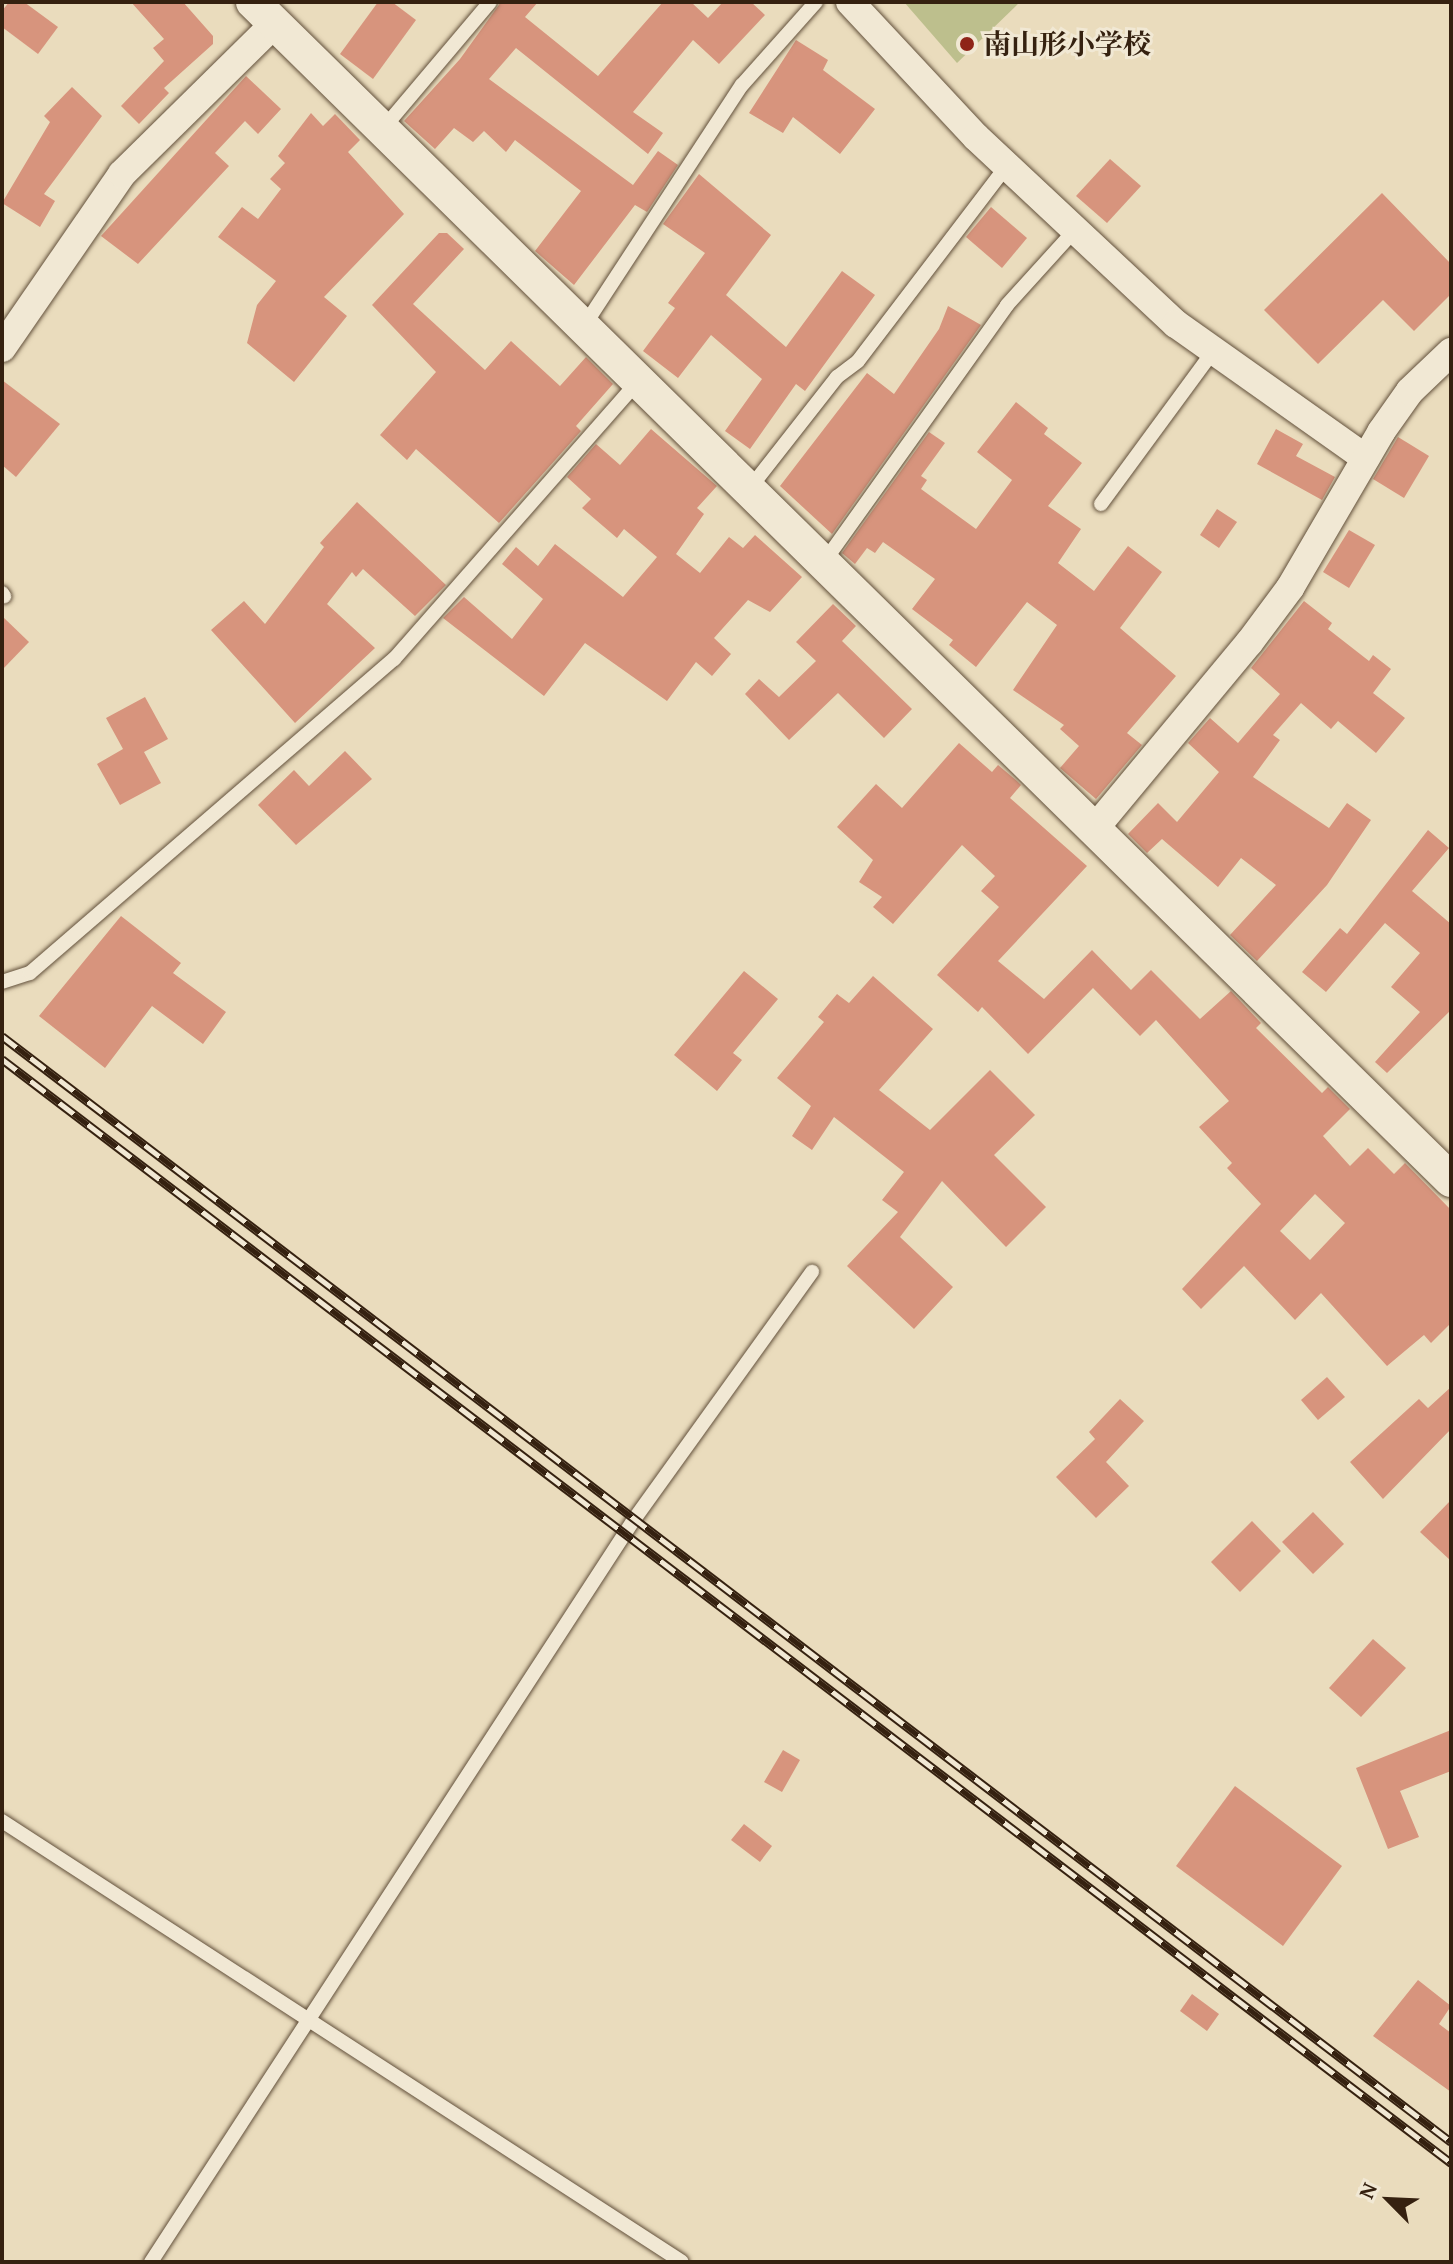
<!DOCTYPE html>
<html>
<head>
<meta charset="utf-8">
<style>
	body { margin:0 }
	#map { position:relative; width:1453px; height:2264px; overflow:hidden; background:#eadcbd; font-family:"Gentium Book Plus","Noto Serif JP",serif }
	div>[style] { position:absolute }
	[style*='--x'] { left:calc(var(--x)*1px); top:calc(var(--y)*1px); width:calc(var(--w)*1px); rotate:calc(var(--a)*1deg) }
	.green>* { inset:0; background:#bdbf8d }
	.building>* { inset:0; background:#d7947d }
	.roads { filter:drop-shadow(0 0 2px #62503b) drop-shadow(0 0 2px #62503b) }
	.service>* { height:14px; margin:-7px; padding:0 7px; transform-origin:7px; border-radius:7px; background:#f1e8d4 }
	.minor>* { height:28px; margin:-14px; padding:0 14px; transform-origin:14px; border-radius:14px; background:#f1e8d4 }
	.tertiary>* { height:34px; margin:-17px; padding:0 17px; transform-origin:17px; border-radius:17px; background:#f1e8d4 }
	.rail>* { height:9px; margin-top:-4.5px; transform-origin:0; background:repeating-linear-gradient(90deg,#f1e8d4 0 18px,#352110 0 36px); box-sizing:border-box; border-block:2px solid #352110 }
	.dots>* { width:22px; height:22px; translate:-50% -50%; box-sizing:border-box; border:4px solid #f1e8d4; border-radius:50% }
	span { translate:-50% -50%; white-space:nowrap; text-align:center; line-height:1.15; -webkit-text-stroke:6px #f1e8d4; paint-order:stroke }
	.poi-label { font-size:28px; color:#352110; font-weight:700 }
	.left { translate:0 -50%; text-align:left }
	.frame { position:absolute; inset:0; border:4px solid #352110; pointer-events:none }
	.north { position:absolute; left:1349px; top:2160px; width:80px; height:80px; -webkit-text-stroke:6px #f1e8d4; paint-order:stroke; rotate:294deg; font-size:22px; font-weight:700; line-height:32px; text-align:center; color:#352110 }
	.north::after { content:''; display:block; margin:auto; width:28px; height:36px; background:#352110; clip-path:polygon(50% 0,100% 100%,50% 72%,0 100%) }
</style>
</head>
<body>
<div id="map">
	<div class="green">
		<div style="clip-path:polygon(904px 2px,1020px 2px,957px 63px)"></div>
	</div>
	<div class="building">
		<div style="clip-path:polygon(9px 2px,24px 2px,58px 27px,38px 54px,2px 27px,2px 11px)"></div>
		<div style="clip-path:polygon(131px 2px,183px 2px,213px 36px,213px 44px,164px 88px,169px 93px,139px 124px,121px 106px,164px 61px,153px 48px,164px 39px)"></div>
		<div style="clip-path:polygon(378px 2px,392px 2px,416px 20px,373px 79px,340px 54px)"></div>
		<div style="clip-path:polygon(501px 2px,538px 2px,525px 17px,598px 76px,663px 2px,691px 2px,708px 18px,723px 2px,751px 2px,765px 15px,719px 64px,693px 40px,633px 112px,663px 133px,648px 154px,516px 48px,489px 79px,633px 185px,658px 151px,678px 165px,647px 212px,635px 205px,574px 285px,535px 251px,581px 191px,515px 140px,506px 152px,484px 131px,473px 142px,454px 128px,435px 149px,404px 121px,460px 59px)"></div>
		<div style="clip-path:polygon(796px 40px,828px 60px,823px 70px,875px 109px,840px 154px,793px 117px,783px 133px,749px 113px)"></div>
		<div style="clip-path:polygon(246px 76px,281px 109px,258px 134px,245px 121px,215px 153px,229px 166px,138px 264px,101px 236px)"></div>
		<div style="clip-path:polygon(72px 87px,102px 116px,44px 194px,55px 201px,40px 227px,2px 203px,50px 122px,44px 116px)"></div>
		<div style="clip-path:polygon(311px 113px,323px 126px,335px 114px,360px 140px,348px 152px,404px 214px,324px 297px,347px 316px,294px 382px,247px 343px,257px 305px,276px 281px,218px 237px,242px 207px,258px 219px,281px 189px,270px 179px,285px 163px,278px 156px)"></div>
		<div style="clip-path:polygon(1110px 159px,1141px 186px,1107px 223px,1076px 196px)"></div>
		<div style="clip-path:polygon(699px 174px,771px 235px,726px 295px,786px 347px,842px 271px,875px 295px,805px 391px,796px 384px,750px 449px,725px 431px,762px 379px,711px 335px,678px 378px,643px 351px,675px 308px,668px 303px,705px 253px,663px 224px)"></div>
		<div style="clip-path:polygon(1382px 193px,1451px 264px,1451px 294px,1414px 331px,1383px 300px,1318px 364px,1264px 310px)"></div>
		<div style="clip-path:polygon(991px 207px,1027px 238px,1002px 268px,966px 237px)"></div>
		<div style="clip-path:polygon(439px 233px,447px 233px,464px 249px,413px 304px,485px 370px,511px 341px,560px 386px,586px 357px,613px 384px,576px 426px,581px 431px,499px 523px,416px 449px,407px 460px,380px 435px,436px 372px,372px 305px)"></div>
		<div style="clip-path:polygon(948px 306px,981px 325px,832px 534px,780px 486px,867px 373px,894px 394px,939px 329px)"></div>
		<div style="clip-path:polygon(2px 380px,60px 424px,16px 477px,2px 465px)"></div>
		<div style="clip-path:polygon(1016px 402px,1048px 428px,1044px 434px,1082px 463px,1048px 506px,1081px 529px,1058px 563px,1094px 591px,1128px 546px,1162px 572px,1120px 628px,1176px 676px,1127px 733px,1142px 745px,1096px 799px,1060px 768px,1079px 746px,1060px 729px,1064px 725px,1013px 690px,1057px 625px,1027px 602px,976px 667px,949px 645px,953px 640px,912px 609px,935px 579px,883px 542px,875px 553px,867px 548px,855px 564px,842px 553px,929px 432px,945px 443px,921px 476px,927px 480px,921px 489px,976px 529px,1012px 480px,977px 452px)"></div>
		<div style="clip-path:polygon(651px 429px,717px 486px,697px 508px,704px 514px,676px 554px,700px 573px,729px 537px,743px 548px,755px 535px,802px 577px,770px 612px,748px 600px,714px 638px,731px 654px,712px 676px,696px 662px,667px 701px,585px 643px,544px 696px,443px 618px,464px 597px,512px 639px,543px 599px,502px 564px,516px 547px,538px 566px,555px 544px,623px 597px,657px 557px,624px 529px,617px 538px,582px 508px,591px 499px,567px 477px,596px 444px,620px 465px)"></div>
		<div style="clip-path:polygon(1276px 429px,1303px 444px,1296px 456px,1335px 477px,1322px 500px,1257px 464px)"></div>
		<div style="clip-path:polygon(1398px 437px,1429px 456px,1404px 498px,1373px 479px)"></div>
		<div style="clip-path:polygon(357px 502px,446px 585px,415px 616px,363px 569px,356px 577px,352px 572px,327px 604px,375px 648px,295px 723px,211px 630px,244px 601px,265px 624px,324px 547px,320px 543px)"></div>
		<div style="clip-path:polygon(1217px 509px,1237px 522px,1219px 548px,1200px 535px)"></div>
		<div style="clip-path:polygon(1349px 530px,1375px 545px,1349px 588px,1323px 572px)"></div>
		<div style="clip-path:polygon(1304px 601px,1332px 623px,1328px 629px,1369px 661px,1373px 655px,1391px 669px,1373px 693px,1405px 718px,1376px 753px,1338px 721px,1331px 729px,1301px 703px,1273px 735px,1280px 740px,1253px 777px,1329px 828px,1347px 803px,1371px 820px,1327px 885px,1257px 961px,1230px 935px,1276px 885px,1241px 858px,1218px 887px,1162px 839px,1147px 853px,1128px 834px,1158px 803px,1177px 822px,1219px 772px,1188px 743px,1210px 718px,1238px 743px,1280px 694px,1251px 668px)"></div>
		<div style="clip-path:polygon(833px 604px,856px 626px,842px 641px,912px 709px,884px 738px,838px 693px,789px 740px,745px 694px,759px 679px,779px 697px,816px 661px,796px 642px)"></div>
		<div style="clip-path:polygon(2px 616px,29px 642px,2px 670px)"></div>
		<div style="clip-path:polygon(145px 697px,168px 739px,144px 752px,161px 783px,120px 805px,97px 764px,123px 749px,106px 718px)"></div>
		<div style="clip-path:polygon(evenodd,959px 743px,992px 772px,998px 765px,1017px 781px,1021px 785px,1010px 798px,1087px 866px,998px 961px,1044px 999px,1092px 950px,1131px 990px,1151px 970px,1200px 1019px,1231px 991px,1261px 1023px,1256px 1028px,1322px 1093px,1328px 1087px,1350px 1109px,1323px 1136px,1350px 1166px,1368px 1148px,1394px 1174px,1405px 1163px,1451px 1210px,1451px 1323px,1431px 1343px,1424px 1335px,1387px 1366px,1321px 1293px,1295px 1320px,1244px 1266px,1201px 1309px,1182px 1289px,1261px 1204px,1227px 1168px,1232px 1163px,1199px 1127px,1229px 1101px,1156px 1020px,1140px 1036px,1093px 988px,1028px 1054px,982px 1007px,978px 1012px,937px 975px,999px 907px,981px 891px,995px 876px,962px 845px,893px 924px,873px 907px,882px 897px,859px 882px,873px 860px,837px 827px,876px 784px,902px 808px,959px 743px,1315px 1194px,1345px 1223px,1310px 1260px,1280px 1231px,1315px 1194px)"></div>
		<div style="clip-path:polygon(345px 751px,372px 779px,296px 845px,258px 805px,294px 770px,309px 786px)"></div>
		<div style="clip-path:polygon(1428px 830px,1449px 848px,1412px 891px,1451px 924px,1451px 1010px,1387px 1073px,1375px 1062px,1420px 1012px,1391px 987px,1420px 953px,1385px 923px,1326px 992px,1302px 972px,1340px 928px,1347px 934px)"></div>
		<div style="clip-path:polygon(121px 916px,181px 963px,173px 973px,226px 1012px,203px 1044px,152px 1006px,105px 1068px,39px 1016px)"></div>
		<div style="clip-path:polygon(744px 971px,778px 999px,733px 1053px,742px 1060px,717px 1091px,674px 1055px)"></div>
		<div style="clip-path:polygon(873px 976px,933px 1029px,879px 1090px,930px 1130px,990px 1070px,1035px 1115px,994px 1155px,1046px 1207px,1006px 1247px,942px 1181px,900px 1237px,953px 1287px,914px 1329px,847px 1266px,898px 1212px,882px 1200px,904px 1172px,834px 1117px,812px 1150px,792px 1136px,811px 1106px,777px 1078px,824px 1022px,818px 1017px,837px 994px,849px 1003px)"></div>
		<div style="clip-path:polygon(1327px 1377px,1345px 1397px,1318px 1420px,1301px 1400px)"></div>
		<div style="clip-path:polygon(1451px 1387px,1451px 1429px,1383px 1499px,1350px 1462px,1419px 1399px,1428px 1408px)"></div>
		<div style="clip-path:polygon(1120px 1399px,1144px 1421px,1106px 1462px,1129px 1486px,1096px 1518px,1056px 1477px,1095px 1439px,1089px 1432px)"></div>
		<div style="clip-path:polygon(1451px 1500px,1451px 1561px,1420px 1532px)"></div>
		<div style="clip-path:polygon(1313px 1512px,1344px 1544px,1313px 1574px,1282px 1542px)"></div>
		<div style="clip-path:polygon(1252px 1521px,1281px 1551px,1240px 1592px,1211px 1562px)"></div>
		<div style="clip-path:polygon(1373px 1639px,1406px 1668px,1361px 1717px,1329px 1688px)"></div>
		<div style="clip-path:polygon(1451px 1730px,1451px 1771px,1400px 1791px,1419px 1837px,1388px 1849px,1356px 1768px)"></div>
		<div style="clip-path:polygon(783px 1750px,800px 1760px,782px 1792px,764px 1782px)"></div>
		<div style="clip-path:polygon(1235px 1786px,1342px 1866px,1283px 1946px,1176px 1866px)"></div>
		<div style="clip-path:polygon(744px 1824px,772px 1846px,760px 1862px,731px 1840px)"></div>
		<div style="clip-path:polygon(1418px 1980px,1451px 2006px,1439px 2024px,1451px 2033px,1451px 2092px,1373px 2036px)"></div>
		<div style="clip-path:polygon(1192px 1994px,1219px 2014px,1207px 2031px,1180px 2011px)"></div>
	</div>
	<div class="roads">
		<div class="service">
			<div style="--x:382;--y:130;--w:167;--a:-49.8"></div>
			<div style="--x:584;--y:326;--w:288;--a:-56.8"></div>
			<div style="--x:742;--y:85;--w:111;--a:-48.3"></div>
			<div style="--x:750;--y:488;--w:141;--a:-51.9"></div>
			<div style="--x:837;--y:377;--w:26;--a:-37"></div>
			<div style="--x:858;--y:361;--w:244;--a:-52.7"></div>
			<div style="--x:1101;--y:504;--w:191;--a:-53.7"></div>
			<div style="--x:824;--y:562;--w:315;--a:-54.5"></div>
			<div style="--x:1007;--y:305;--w:100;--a:-47.8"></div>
			<div style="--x:2;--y:593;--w:4;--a:56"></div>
			<div style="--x:2;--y:982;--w:29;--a:-18"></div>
			<div style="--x:30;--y:973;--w:481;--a:-40.8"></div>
			<div style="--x:394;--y:659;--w:370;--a:-48.7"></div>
			<div style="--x:2;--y:1821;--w:810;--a:32.96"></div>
			<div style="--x:151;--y:2262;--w:884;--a:-56.96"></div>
			<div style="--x:633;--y:1521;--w:307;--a:-54.3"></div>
		</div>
		<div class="minor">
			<div style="--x:850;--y:2;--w:185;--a:47"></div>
			<div style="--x:976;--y:137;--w:274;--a:43.1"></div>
			<div style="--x:1176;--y:324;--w:232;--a:35.3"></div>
			<div style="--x:2;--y:348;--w:211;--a:-55.4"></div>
			<div style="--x:122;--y:174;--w:215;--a:-44.6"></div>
			<div style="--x:1096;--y:827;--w:239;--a:-50.3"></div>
			<div style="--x:1249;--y:643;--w:69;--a:-53.3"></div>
			<div style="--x:1290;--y:588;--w:181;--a:-59.7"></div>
			<div style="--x:1381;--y:432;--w:50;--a:-54.7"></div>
			<div style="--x:1410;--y:391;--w:57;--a:-43.6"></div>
		</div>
		<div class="tertiary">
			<div style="--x:253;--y:2;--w:1680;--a:44.52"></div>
		</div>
	</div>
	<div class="rail">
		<div style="--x:2;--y:1036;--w:1823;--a:37.35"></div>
		<div style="--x:2;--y:1059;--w:1822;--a:37.3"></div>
	</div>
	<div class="dots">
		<div style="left:967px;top:44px;background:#8f2418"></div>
	</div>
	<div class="poi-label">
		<span class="left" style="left:983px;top:44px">南山形小学校</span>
	</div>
	<div class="frame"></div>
	<div class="north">N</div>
</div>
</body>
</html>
